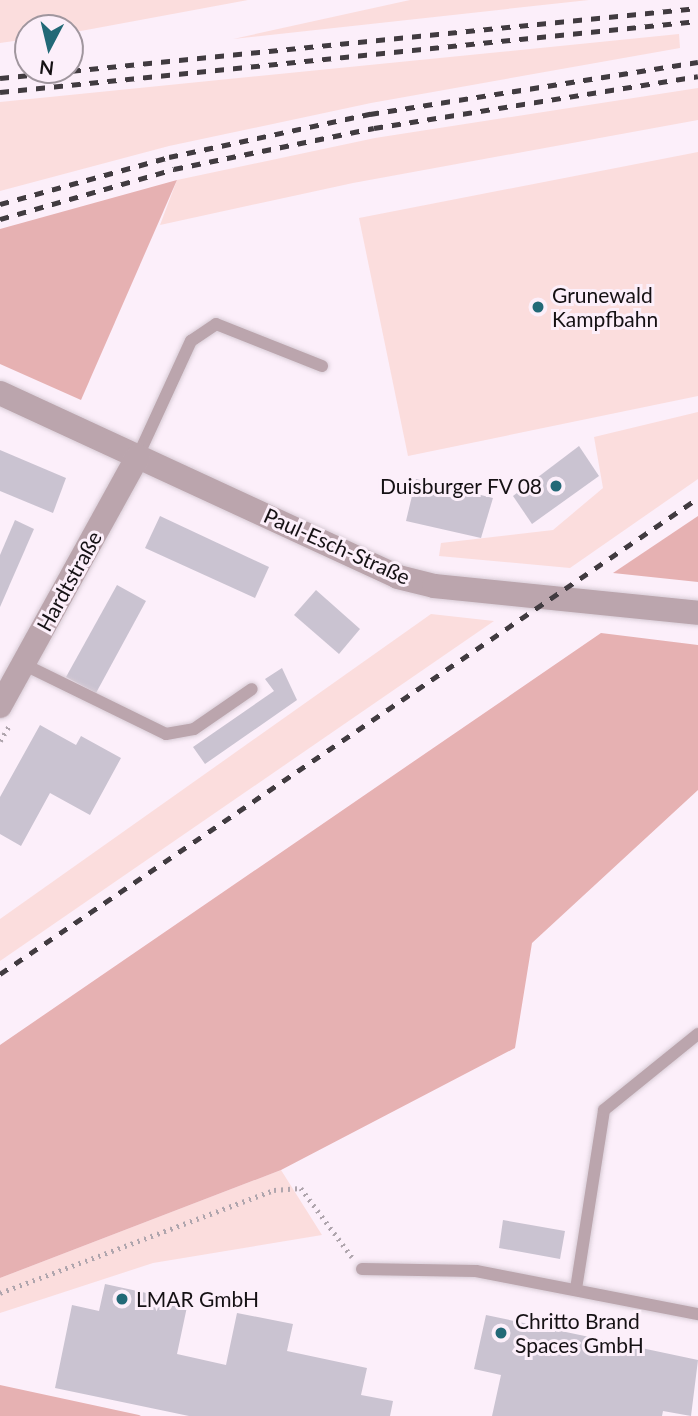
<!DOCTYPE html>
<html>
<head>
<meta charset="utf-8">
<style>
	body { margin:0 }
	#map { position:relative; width:698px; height:1416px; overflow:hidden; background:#fceffa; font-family:Lato,sans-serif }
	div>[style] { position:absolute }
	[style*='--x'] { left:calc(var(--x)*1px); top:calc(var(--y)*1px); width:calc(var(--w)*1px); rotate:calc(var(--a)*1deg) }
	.green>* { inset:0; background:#fbdddd }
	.forest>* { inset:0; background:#e6b1b2 }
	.building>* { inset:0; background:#cac3d1 }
	.path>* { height:4.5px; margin-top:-2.25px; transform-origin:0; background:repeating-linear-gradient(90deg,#afa5ad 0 2px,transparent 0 7px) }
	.roads { filter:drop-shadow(0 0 2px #d7cbd5) drop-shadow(0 0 2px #d7cbd5) }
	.service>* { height:12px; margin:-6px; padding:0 6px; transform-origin:6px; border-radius:6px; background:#bba5ad }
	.minor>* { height:24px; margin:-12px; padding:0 12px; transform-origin:12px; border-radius:12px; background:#bba5ad }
	.rail>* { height:5px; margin-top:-2.5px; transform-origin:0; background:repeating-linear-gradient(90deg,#413b40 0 9px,transparent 0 18px) }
	.dots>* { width:19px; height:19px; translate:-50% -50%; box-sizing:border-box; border:4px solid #fceffa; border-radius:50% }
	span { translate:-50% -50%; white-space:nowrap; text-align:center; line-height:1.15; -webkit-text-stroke:6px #fceffa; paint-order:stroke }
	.poi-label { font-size:21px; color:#151114 }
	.left { translate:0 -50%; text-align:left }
	.right { translate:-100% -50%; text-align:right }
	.street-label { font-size:21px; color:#151114 }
	.north { position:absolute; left:14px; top:14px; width:70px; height:70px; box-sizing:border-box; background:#fceffa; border:2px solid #a0969e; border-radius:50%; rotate:187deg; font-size:19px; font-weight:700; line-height:28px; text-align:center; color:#151114 }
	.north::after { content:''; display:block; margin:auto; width:24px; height:32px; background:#226977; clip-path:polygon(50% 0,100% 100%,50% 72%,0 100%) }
</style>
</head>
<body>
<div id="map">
	<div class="green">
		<div style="clip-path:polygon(0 0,248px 0,70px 33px,70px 28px,28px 28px,28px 39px,0 43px)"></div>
		<div style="clip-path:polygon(410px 0,589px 0,233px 39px)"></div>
		<div style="clip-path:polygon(679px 34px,680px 48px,371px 103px,169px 146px,0 191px,0 102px)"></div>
		<div style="clip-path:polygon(698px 88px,698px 120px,353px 183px,160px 225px,177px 180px,375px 138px)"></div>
		<div style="clip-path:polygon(698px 152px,698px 396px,408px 456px,359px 218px)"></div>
		<div style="clip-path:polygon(698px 412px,698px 479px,570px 568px,439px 556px,441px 543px,553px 530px,603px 488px,594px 437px)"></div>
		<div style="clip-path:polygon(431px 614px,494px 621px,0 961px,0 919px)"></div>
		<div style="clip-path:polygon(281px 1170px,322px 1235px,153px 1263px,0 1313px,0 1278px)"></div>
	</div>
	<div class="forest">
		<div style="clip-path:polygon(177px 180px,81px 400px,0 364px,0 229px)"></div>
		<div style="clip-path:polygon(698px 516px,698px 582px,613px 573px)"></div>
		<div style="clip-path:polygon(601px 633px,698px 645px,698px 790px,532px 943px,515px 1048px,281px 1170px,0 1278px,0 1045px)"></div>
		<div style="clip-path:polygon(0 1385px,139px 1415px,141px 1416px,0 1416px)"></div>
	</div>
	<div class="building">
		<div style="clip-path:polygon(579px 446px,599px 476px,532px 524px,513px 496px)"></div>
		<div style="clip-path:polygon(0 450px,66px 478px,53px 513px,0 491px)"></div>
		<div style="clip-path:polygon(416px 479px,493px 498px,481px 538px,406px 521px)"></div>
		<div style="clip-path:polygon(160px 516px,269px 567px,255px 598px,145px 548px)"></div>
		<div style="clip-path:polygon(15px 520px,34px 529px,0 607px,0 555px)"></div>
		<div style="clip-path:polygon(117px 585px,146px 601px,96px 693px,66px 677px)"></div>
		<div style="clip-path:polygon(316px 590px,360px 629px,339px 654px,294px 615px)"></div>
		<div style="clip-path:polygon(282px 668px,297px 700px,205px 764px,193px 747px,274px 691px,265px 679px)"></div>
		<div style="clip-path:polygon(40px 725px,76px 745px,81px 736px,121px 758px,90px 815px,50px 793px,21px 846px,0 834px,0 797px)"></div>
		<div style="clip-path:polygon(503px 1220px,565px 1231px,560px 1259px,499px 1248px)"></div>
		<div style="clip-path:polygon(105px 1284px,188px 1302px,177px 1354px,226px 1365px,237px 1313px,293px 1324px,287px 1351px,367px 1368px,361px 1395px,393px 1401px,390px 1416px,189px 1416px,55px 1388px,72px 1305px,99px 1311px)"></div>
		<div style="clip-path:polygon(486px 1315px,698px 1360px,691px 1416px,663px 1411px,662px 1416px,492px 1416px,501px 1375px,474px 1369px)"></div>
	</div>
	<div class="path">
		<div style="--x:0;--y:741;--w:17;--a:-59"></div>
		<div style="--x:0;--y:1293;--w:293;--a:-20.6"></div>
		<div style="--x:274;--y:1190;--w:27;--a:-4"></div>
		<div style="--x:301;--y:1188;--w:86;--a:53.5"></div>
	</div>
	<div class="roads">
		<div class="service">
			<div style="--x:138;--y:456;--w:127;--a:-65.3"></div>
			<div style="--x:191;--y:341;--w:30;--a:-34"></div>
			<div style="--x:216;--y:324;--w:114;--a:21.6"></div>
			<div style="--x:23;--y:664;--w:159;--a:26.1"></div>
			<div style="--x:166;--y:734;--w:28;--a:-10"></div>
			<div style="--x:194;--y:729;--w:70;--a:-34.6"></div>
			<div style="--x:362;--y:1269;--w:114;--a:1"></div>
			<div style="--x:476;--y:1271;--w:226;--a:11"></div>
			<div style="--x:576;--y:1289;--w:181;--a:-81.1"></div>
			<div style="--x:604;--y:1110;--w:121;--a:-39"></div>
		</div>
		<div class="minor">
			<div style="--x:0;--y:393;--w:438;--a:24.8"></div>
			<div style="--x:398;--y:577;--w:37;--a:14"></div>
			<div style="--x:434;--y:586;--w:265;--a:5.8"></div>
			<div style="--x:0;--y:706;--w:286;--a:-61.1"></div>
		</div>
	</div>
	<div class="rail">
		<div style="--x:0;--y:78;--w:702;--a:-5.73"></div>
		<div style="--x:0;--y:92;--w:702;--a:-5.81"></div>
		<div style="--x:0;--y:204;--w:175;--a:-15.5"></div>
		<div style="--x:169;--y:157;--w:206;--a:-12.1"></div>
		<div style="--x:370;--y:114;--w:332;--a:-9"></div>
		<div style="--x:0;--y:219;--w:181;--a:-16"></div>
		<div style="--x:174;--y:169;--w:204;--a:-11.6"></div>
		<div style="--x:374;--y:128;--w:328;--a:-9.1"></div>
		<div style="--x:0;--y:974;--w:845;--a:-34.29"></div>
	</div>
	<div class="dots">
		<div style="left:538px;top:307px;background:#226977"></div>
		<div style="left:556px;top:486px;background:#226977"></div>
		<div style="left:122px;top:1299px;background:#226977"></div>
		<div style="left:501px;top:1333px;background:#226977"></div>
	</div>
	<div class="poi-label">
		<span class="left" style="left:552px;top:307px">Grunewald<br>Kampfbahn</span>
		<span class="right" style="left:542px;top:486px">Duisburger FV 08</span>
		<span class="left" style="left:136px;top:1299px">LMAR GmbH</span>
		<span class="left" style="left:515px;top:1333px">Chritto Brand<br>Spaces GmbH</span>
	</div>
	<div class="street-label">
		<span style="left:337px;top:546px;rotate:24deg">Paul-Esch-Straße</span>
		<span style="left:69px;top:581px;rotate:-61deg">Hardtstraße</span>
	</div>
	<div class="north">N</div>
</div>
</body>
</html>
